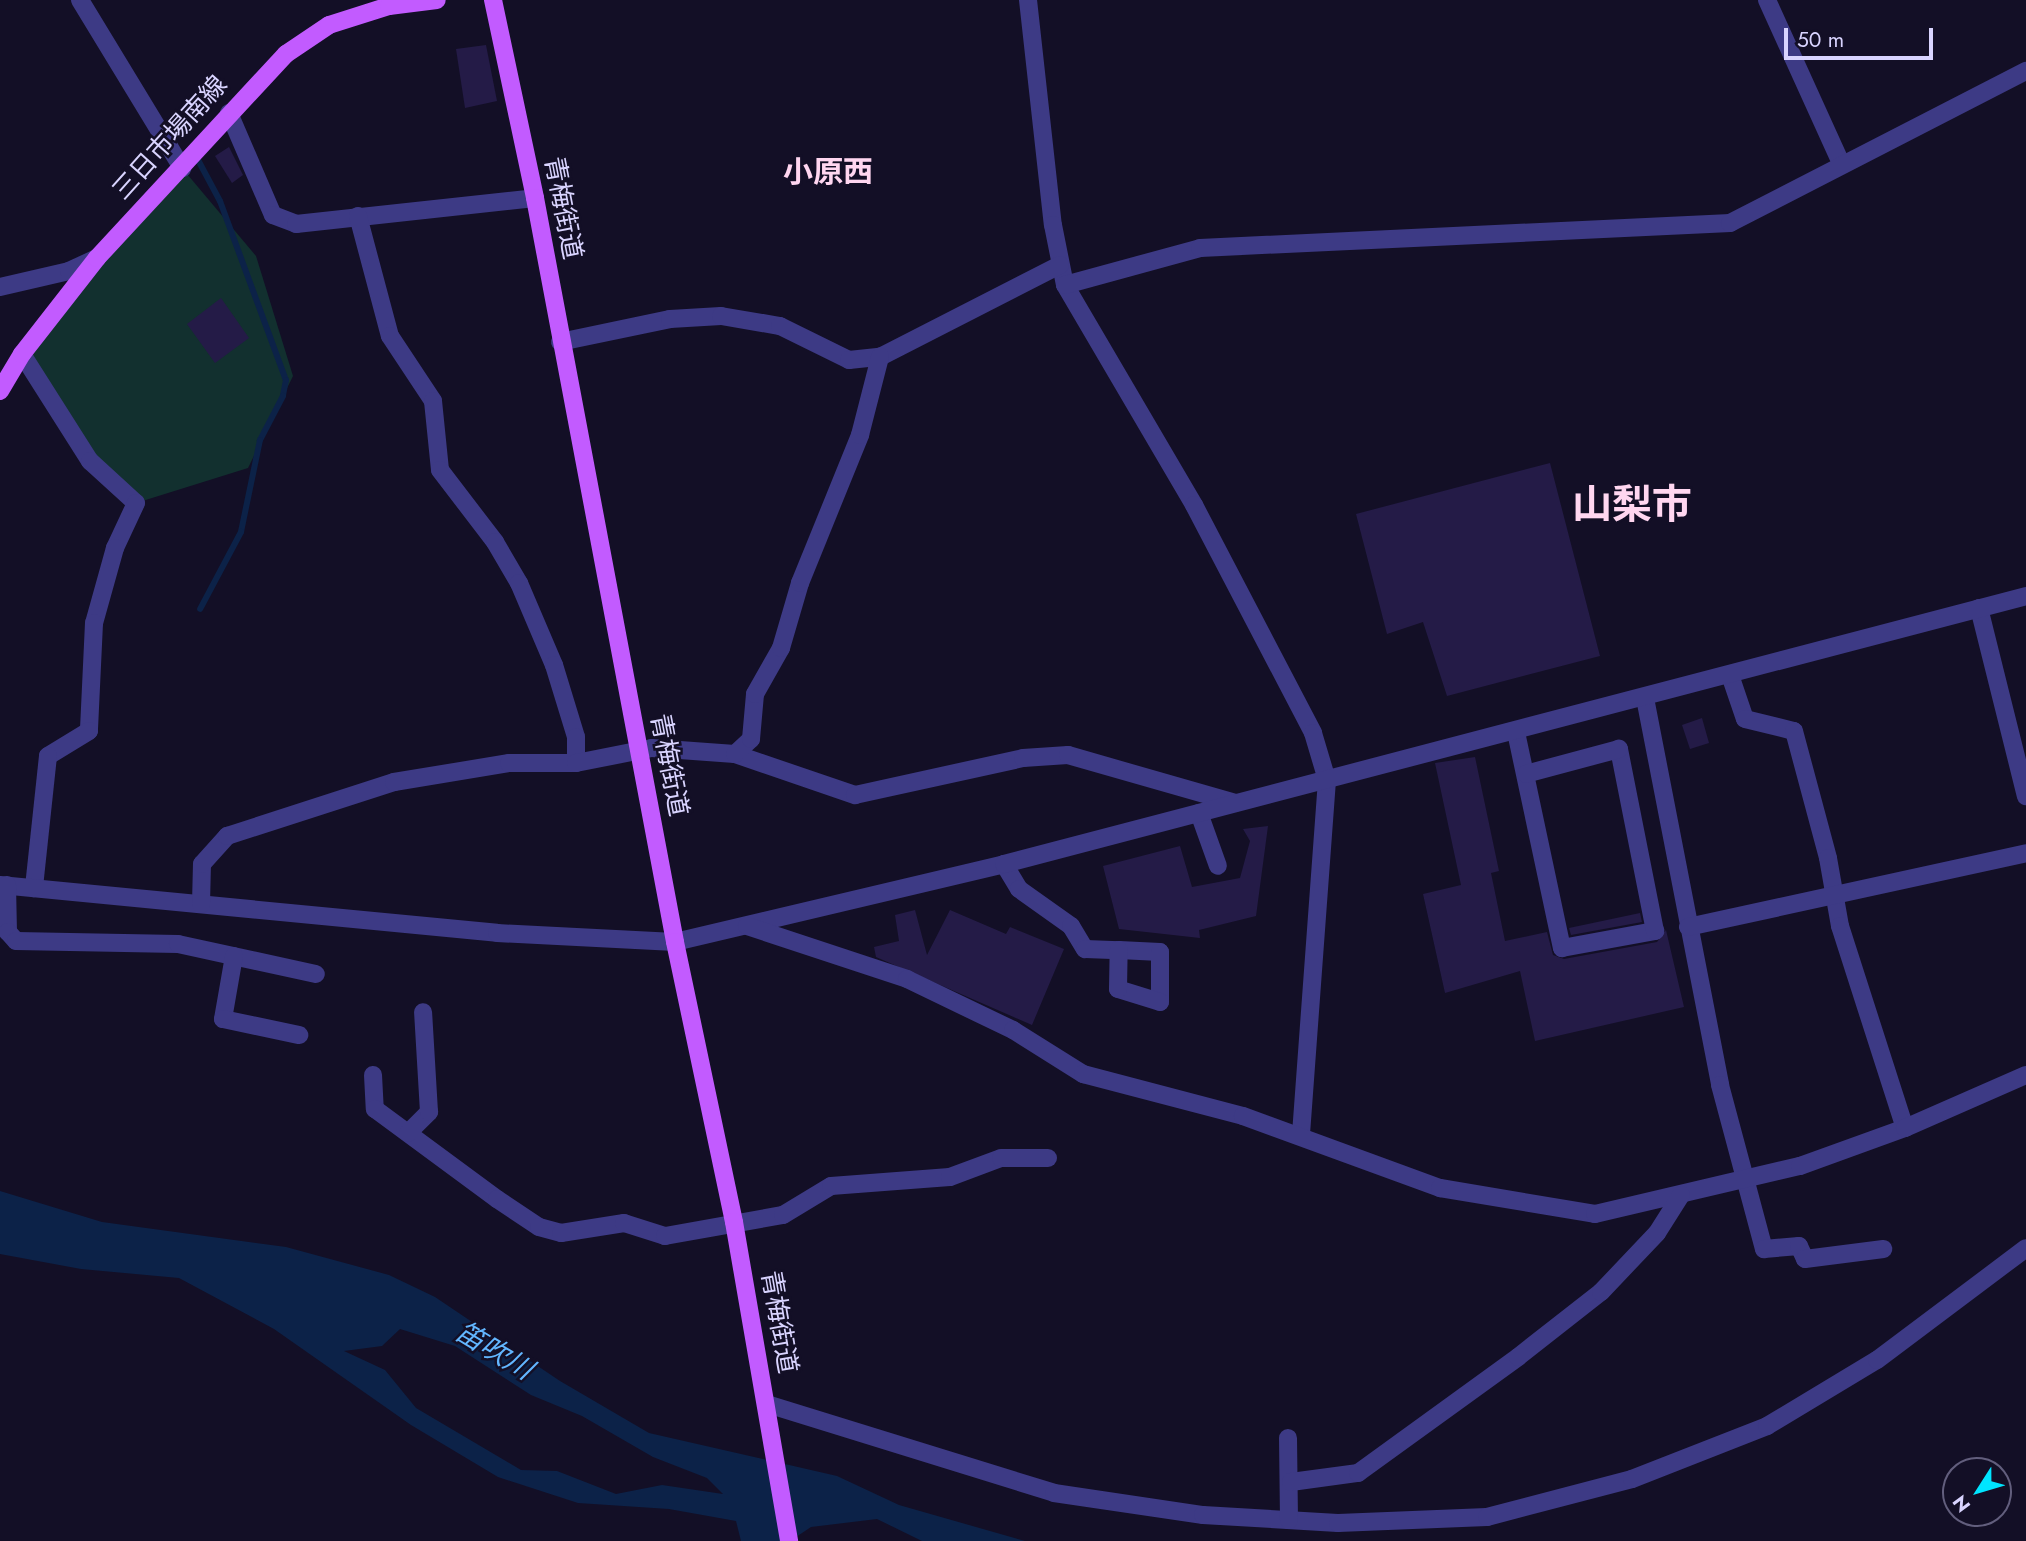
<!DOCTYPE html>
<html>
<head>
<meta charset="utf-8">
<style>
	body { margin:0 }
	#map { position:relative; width:2026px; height:1541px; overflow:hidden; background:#130f26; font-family:Jost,"Noto Sans JP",sans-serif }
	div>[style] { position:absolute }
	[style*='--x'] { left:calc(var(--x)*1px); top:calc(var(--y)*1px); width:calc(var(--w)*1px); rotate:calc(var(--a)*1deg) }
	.green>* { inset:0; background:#12302f }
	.water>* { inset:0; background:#0c2248 }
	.stream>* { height:6px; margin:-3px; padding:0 3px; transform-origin:3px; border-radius:3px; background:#0c2248 }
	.building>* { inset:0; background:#241b47 }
	.minor>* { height:18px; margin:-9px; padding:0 9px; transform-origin:9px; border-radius:9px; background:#3d3a85 }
	.major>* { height:18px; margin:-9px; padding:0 9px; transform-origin:9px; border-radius:9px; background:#c25bff }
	span { translate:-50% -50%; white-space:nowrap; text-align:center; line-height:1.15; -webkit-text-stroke:5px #130f26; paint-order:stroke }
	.street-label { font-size:26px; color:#d9d4ff }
	.water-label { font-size:28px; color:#62b6ff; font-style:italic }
	.quarter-label { font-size:30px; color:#ffd6f0; font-weight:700 }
	.town-label { font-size:40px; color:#ffd6f0; font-weight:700 }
	.north { position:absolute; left:1942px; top:1457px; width:70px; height:70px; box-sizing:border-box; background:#130f26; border:2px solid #625e7d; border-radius:50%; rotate:233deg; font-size:19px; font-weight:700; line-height:28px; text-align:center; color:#d9d4ff }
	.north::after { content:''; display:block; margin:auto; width:24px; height:32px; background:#00e5ff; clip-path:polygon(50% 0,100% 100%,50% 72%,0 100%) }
	.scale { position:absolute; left:1784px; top:28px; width:149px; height:32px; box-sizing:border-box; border:4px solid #d9d4ff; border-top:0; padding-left:9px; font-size:21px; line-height:24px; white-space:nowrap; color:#d9d4ff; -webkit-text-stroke:5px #130f26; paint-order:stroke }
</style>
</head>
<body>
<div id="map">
	<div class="green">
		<div style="clip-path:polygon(182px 168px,256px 256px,293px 376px,248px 468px,136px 503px,90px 461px,22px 354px)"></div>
	</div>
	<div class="water">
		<div style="clip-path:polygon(evenodd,0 1191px,102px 1222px,286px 1247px,389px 1275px,435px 1297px,560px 1381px,649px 1433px,837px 1476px,899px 1505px,1025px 1541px,922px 1541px,877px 1519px,811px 1527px,790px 1541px,741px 1541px,736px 1521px,669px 1509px,578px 1503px,498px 1477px,411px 1425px,274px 1329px,179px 1278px,81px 1269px,0 1254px,0 1191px,400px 1329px,455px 1346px,531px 1395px,582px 1416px,653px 1457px,707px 1478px,723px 1494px,662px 1485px,616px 1494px,557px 1471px,521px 1470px,416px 1408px,385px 1370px,344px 1351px,382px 1346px,400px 1329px)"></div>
	</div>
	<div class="stream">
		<div style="--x:197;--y:158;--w:49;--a:61.9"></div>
		<div style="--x:220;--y:201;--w:191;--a:69.8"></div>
		<div style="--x:286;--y:380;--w:16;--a:101"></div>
		<div style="--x:283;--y:396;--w:50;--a:117.6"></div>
		<div style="--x:260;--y:440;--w:94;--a:101.7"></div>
		<div style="--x:241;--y:532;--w:87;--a:118"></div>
	</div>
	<div class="building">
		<div style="clip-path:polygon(486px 45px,497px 101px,465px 108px,456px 49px)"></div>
		<div style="clip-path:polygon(229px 147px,243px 175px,232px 183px,215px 156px)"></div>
		<div style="clip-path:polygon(221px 298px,249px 338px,215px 363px,187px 324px)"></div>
		<div style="clip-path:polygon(1550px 463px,1600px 656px,1447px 696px,1423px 622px,1387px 634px,1356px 514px)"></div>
		<div style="clip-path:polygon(1702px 718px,1709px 743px,1690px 749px,1682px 725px)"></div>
		<div style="clip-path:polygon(1475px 757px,1499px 871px,1491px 873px,1505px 941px,1547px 932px,1553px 955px,1564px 959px,1657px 942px,1666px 930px,1684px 1007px,1535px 1041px,1520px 971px,1445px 993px,1423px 894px,1461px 885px,1435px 763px)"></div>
		<div style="clip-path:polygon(1268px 826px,1256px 916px,1199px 930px,1200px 938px,1119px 929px,1103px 866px,1180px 846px,1192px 887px,1240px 878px,1250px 841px,1243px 829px)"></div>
		<div style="clip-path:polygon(915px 910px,927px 955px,950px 910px,1006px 934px,1010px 927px,1064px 949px,1032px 1025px,876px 957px,874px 947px,899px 941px,895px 915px)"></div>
		<div style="clip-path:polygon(1640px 913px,1642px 922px,1571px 935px,1569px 928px)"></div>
	</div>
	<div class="minor">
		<div style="--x:80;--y:0;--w:197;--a:58.7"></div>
		<div style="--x:1028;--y:0;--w:226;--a:83.7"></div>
		<div style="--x:1053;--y:225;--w:61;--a:78.7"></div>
		<div style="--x:1065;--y:285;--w:255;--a:59.6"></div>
		<div style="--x:1194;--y:505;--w:257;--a:62.4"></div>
		<div style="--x:1313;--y:733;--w:49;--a:73.4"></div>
		<div style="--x:1327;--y:780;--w:356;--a:94.2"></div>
		<div style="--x:1767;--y:0;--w:181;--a:65.6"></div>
		<div style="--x:229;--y:113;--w:111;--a:66.7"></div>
		<div style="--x:273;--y:215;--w:25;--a:21"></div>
		<div style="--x:296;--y:224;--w:240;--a:-6.2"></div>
		<div style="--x:358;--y:216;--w:124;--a:75.1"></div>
		<div style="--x:390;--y:336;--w:78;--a:56.5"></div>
		<div style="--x:433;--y:401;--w:69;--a:84.2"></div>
		<div style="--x:440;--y:470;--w:91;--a:52.6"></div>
		<div style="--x:495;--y:542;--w:48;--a:59.7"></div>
		<div style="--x:519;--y:583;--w:89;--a:66.9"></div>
		<div style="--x:554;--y:665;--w:75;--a:73"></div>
		<div style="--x:576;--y:737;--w:26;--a:90"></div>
		<div style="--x:1065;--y:285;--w:140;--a:-15.3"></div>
		<div style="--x:1200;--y:248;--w:531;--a:-2.7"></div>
		<div style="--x:1730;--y:223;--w:333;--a:-27.2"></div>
		<div style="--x:0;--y:287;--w:71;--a:-13.1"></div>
		<div style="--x:69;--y:271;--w:31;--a:-25"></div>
		<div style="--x:560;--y:342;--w:112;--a:-11.8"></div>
		<div style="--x:670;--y:319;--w:51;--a:-3.4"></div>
		<div style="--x:721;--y:316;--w:60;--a:9.6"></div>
		<div style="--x:780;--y:326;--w:77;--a:26.2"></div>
		<div style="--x:849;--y:360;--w:31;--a:-6"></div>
		<div style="--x:880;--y:357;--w:202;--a:-27.1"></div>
		<div style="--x:22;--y:354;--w:127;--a:57.6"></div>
		<div style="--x:90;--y:461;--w:62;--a:42.4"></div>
		<div style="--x:136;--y:503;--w:50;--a:115"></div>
		<div style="--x:115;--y:548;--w:78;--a:105.6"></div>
		<div style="--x:94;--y:623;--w:108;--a:92.7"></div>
		<div style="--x:89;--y:731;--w:48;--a:148.6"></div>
		<div style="--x:48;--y:756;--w:133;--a:96.1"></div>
		<div style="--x:1979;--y:608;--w:194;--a:76"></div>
		<div style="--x:1730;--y:675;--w:46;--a:71.2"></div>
		<div style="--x:1745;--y:719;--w:50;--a:13.8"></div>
		<div style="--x:1794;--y:731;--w:131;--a:75"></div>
		<div style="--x:1828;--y:858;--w:69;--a:80"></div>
		<div style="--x:1840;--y:926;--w:212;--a:72.2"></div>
		<div style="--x:1645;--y:698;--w:394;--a:79"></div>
		<div style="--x:1720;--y:1085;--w:170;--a:75"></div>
		<div style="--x:1764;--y:1249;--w:35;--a:-5"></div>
		<div style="--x:1799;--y:1246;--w:14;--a:65"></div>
		<div style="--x:1805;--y:1259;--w:79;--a:-7.3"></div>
		<div style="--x:1516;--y:732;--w:221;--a:78"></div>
		<div style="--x:1562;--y:948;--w:95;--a:-10.4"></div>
		<div style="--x:1655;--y:931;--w:186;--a:-101.2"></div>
		<div style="--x:1619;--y:749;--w:96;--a:165"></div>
		<div style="--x:735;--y:754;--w:127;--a:18.9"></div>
		<div style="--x:855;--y:795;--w:172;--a:-12.4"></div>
		<div style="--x:1023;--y:758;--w:45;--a:-3.8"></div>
		<div style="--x:1068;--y:755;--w:174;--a:16"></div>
		<div style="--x:1199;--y:813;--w:56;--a:70.3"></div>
		<div style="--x:1004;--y:864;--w:29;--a:59"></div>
		<div style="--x:1019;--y:889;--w:64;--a:35.4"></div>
		<div style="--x:1071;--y:926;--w:27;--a:59"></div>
		<div style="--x:1085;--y:949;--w:34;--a:2"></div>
		<div style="--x:1119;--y:950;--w:41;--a:2.8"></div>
		<div style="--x:1160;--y:952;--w:50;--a:90"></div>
		<div style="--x:1160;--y:1002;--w:44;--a:-162.8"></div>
		<div style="--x:1118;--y:989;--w:39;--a:-89"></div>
		<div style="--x:0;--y:885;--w:499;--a:5.5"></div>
		<div style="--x:497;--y:933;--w:178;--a:2.9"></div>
		<div style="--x:675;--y:942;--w:338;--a:-13.3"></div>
		<div style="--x:1004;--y:864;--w:1057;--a:-14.69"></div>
		<div style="--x:7;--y:885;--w:47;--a:88.8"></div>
		<div style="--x:8;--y:932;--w:12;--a:48"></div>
		<div style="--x:16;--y:941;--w:162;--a:1.1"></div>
		<div style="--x:178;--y:944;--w:141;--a:12.3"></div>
		<div style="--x:201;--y:904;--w:40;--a:-88.6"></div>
		<div style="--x:202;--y:864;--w:38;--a:-48"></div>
		<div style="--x:227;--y:836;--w:176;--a:-17.9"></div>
		<div style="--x:394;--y:782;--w:117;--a:-9.4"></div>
		<div style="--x:509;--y:763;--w:67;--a:0"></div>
		<div style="--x:576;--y:763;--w:77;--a:-11.2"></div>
		<div style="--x:652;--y:748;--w:83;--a:4.1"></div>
		<div style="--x:735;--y:754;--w:22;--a:-43"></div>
		<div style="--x:751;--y:739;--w:45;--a:-84.9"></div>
		<div style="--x:755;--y:694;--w:53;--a:-60.5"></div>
		<div style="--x:781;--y:648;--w:68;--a:-73.7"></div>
		<div style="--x:800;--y:583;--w:160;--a:-67.9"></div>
		<div style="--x:860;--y:435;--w:81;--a:-75.6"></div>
		<div style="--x:747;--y:926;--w:169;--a:18.3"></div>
		<div style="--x:907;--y:979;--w:118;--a:25.7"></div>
		<div style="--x:1013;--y:1030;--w:83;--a:32.2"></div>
		<div style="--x:1083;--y:1074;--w:165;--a:14.7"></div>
		<div style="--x:1243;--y:1116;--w:210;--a:20.1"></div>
		<div style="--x:1440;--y:1188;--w:157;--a:9.5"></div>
		<div style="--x:1595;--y:1214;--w:211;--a:-13.2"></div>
		<div style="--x:1800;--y:1166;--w:112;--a:-19.9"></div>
		<div style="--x:1905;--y:1128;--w:132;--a:-23.7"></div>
		<div style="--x:1688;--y:927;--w:346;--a:-12.3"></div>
		<div style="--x:234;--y:956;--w:64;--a:99.9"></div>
		<div style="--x:223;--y:1019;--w:78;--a:11.9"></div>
		<div style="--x:373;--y:1075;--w:34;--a:87"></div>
		<div style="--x:375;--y:1109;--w:152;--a:36.4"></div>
		<div style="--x:497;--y:1199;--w:50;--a:33.7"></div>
		<div style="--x:539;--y:1227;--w:23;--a:15"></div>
		<div style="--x:561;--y:1233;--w:64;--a:-9"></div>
		<div style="--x:624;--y:1223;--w:43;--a:17.6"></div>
		<div style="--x:665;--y:1236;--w:120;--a:-10.1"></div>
		<div style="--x:783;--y:1215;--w:56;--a:-31.1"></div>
		<div style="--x:831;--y:1186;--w:119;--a:-4.3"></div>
		<div style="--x:950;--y:1177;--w:54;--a:-20.4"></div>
		<div style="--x:1001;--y:1158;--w:47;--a:0"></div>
		<div style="--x:408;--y:1133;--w:30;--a:-45"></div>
		<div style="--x:429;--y:1112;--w:100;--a:-93.4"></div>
		<div style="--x:767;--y:1404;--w:300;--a:17.2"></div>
		<div style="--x:1054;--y:1493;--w:151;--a:8.4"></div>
		<div style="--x:1203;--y:1515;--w:135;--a:3.4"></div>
		<div style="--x:1338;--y:1523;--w:149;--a:-2.3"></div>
		<div style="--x:1487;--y:1517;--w:150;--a:-14.7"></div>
		<div style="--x:1632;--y:1479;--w:145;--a:-21.4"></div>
		<div style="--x:1767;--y:1426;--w:128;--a:-31"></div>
		<div style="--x:1877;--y:1360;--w:186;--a:-36.9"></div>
		<div style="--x:1288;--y:1438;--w:82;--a:89.3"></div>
		<div style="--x:1291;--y:1482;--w:68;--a:-7.7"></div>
		<div style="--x:1358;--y:1473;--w:198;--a:-35.9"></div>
		<div style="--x:1518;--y:1357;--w:105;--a:-38.1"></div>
		<div style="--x:1601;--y:1292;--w:81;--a:-46.5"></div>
		<div style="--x:1657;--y:1233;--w:45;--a:-57.7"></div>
	</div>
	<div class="major">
		<div style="--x:493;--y:0;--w:202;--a:78"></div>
		<div style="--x:535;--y:198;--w:757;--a:79.34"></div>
		<div style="--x:675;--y:942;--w:286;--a:78.1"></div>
		<div style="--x:734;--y:1222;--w:324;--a:80.2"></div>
		<div style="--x:0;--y:391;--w:43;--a:-59.3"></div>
		<div style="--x:22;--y:354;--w:122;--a:-52"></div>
		<div style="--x:97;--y:258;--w:278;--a:-47.2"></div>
		<div style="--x:286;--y:54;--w:52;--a:-34"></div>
		<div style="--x:329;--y:25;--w:63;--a:-17.6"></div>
		<div style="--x:389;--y:6;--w:48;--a:-7.1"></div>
	</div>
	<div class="street-label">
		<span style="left:170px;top:138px;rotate:-48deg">三日市場南線</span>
		<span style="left:563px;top:208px;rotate:79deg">青梅街道</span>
		<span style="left:669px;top:765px;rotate:79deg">青梅街道</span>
		<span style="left:779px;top:1322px;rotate:80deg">青梅街道</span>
	</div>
	<div class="water-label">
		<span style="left:494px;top:1351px;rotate:31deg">笛吹川</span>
	</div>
	<div class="quarter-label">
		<span style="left:828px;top:172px">小原西</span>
	</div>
	<div class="town-label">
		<span style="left:1632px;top:504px">山梨市</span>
	</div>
	<div class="north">N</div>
	<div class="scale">50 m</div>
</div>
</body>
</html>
